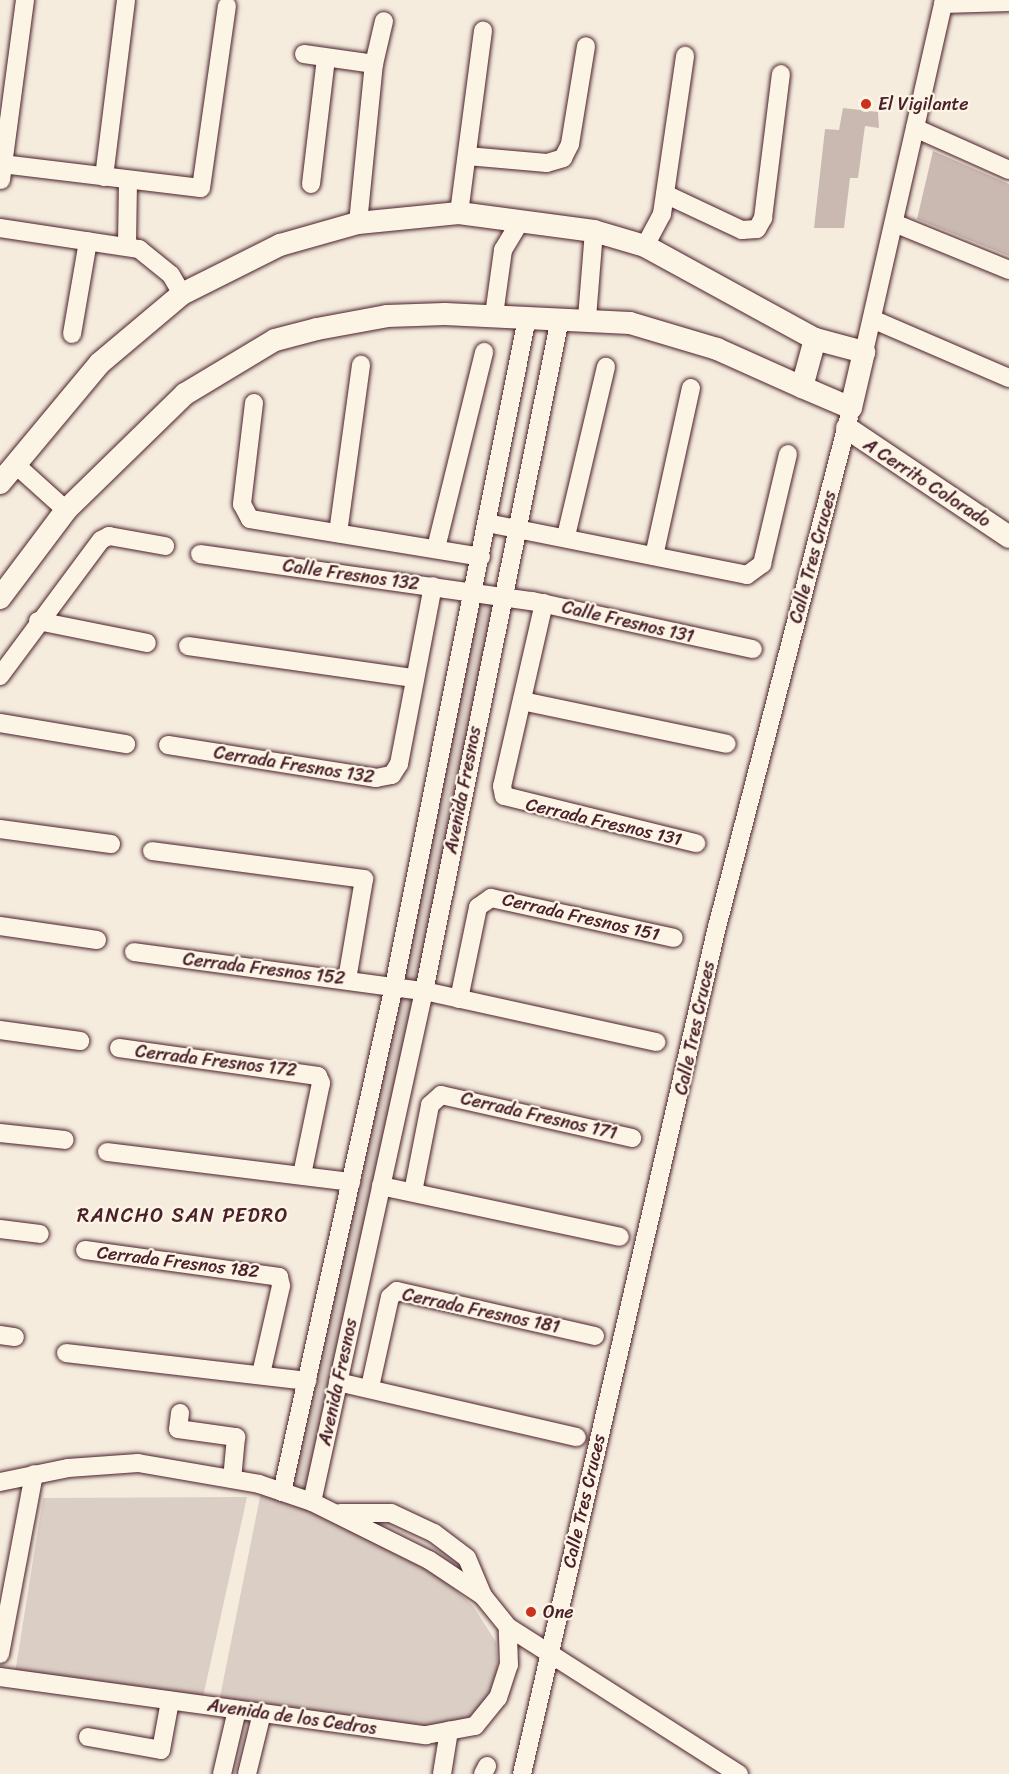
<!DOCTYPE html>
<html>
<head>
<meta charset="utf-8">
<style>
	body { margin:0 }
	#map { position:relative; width:1009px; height:1774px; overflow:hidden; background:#f5ecde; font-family:Sriracha,sans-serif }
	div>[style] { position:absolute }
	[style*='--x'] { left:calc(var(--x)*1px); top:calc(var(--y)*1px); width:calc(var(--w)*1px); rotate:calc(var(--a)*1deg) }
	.green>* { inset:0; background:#dbcec4 }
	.building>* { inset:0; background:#cab9b1 }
	.roads { filter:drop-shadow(0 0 2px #4a1f2b) drop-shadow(0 0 2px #4a1f2b) }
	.minor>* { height:18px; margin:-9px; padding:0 9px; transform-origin:9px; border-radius:9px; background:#fcf5e5 }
	.major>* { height:22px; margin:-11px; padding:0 11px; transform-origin:11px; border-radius:11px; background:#fcf5e5 }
	.dots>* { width:16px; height:16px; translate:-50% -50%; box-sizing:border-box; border:3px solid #fcf5e5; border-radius:50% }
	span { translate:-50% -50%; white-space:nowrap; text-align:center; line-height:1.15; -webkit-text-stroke:4.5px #fcf5e5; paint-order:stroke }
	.poi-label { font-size:18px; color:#4a1f2b }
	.left { translate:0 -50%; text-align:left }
	.street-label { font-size:18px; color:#4a1f2b }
	.neighbourhood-label { font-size:20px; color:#4a1f2b; letter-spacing:1.5px }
</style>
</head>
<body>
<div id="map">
	<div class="green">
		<div style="clip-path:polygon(473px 591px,502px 596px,312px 1502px,282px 1492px)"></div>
		<div style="clip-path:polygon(261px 1492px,286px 1498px,426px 1563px,473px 1606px,496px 1642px,498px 1679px,485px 1704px,463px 1722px,425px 1730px,218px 1707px)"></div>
		<div style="clip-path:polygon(247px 1497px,203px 1697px,15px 1673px,43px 1498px)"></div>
	</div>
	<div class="building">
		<div style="clip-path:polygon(843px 108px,878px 112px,879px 128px,865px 126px,858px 178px,850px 178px,844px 228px,814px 228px,825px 129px,839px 130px)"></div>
		<div style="clip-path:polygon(933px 151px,1009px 184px,1009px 256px,917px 219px)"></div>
	</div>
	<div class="roads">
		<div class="minor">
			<div style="--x:943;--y:4;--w:66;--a:-1.7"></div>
			<div style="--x:304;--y:54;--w:71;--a:8.1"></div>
			<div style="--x:915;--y:128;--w:103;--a:24.1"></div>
			<div style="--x:467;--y:156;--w:80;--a:5"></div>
			<div style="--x:547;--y:163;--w:17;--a:-17"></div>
			<div style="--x:563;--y:158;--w:16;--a:-63"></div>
			<div style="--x:570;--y:144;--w:99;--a:-80.7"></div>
			<div style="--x:2;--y:164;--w:200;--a:6.9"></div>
			<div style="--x:201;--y:188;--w:184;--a:-81.9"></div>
			<div style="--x:104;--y:177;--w:178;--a:-82.9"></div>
			<div style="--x:1;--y:180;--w:182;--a:-82.4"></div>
			<div style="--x:311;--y:184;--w:127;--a:-83.2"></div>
			<div style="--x:665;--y:194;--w:85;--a:25.1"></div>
			<div style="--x:742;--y:230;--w:15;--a:-4"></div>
			<div style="--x:757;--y:229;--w:13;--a:-61"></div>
			<div style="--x:763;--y:218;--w:145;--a:-82.9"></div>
			<div style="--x:459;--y:213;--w:184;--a:-82.5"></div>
			<div style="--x:358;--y:223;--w:160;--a:-84.3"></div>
			<div style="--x:374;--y:64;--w:44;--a:-76.9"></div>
			<div style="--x:894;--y:223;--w:124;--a:22.2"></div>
			<div style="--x:0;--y:228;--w:141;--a:8.6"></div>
			<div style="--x:139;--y:249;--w:41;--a:39.1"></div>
			<div style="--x:171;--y:275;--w:22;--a:60"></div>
			<div style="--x:127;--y:245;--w:64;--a:-89.1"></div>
			<div style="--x:645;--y:246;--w:36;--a:-62"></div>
			<div style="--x:662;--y:214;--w:160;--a:-81.7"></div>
			<div style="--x:494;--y:315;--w:66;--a:-82.1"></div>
			<div style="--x:503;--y:250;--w:35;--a:-59"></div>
			<div style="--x:587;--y:318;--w:87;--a:-85.4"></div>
			<div style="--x:872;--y:319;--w:149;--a:23.3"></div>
			<div style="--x:72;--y:334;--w:94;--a:-80.2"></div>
			<div style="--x:864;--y:352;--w:361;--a:-77.2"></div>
			<div style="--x:254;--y:403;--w:102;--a:96.8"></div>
			<div style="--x:242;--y:504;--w:17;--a:62"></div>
			<div style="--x:250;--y:519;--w:234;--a:9.3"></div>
			<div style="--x:16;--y:465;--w:67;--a:42"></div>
			<div style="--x:487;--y:523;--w:265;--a:11.3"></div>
			<div style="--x:747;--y:575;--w:19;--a:-36"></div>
			<div style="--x:762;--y:564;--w:113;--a:-76.7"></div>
			<div style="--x:338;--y:533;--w:170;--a:-82.2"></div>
			<div style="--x:566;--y:536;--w:174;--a:-76.7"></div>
			<div style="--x:436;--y:548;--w:202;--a:-76.2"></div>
			<div style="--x:200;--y:554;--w:335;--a:8.1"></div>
			<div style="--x:532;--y:601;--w:226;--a:12.3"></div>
			<div style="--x:654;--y:556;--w:172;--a:-77.6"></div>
			<div style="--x:544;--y:603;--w:188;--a:102.9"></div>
			<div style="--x:502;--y:786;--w:10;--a:79"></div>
			<div style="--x:504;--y:796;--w:198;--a:13.8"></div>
			<div style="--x:38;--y:621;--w:111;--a:11.4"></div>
			<div style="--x:188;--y:646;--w:228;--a:8.1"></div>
			<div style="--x:0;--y:676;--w:169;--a:-53.4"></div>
			<div style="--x:101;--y:540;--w:9;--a:-27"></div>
			<div style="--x:109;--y:536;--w:57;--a:10.1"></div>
			<div style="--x:522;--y:701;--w:209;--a:11.8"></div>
			<div style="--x:0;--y:723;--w:128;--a:9.5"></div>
			<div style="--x:168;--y:745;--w:211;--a:9"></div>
			<div style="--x:376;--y:778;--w:16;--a:-11"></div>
			<div style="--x:392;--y:775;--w:13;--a:-58"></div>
			<div style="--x:399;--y:764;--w:181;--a:-79.2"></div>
			<div style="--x:0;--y:829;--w:112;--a:7.7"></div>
			<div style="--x:152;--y:851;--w:214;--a:7.5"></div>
			<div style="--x:364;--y:879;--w:101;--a:99.6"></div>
			<div style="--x:0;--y:926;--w:98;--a:8.2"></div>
			<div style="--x:134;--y:952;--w:293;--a:7.7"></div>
			<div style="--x:424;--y:991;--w:238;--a:12.4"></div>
			<div style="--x:459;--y:999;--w:94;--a:-78.3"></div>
			<div style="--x:478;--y:907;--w:16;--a:-35"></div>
			<div style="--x:491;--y:898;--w:187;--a:12.3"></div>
			<div style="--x:0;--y:1030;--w:81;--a:7.8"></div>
			<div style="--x:119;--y:1048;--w:201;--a:8"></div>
			<div style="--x:318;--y:1076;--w:8;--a:67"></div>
			<div style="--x:321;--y:1083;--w:94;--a:101.7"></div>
			<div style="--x:0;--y:1133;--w:65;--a:6.1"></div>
			<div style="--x:107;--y:1152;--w:246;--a:7"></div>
			<div style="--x:381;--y:1186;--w:244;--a:12"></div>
			<div style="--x:413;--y:1192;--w:89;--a:-78.9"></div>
			<div style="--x:430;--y:1105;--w:15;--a:-42"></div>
			<div style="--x:441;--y:1095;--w:196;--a:12.7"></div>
			<div style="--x:0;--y:1229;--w:40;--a:7.1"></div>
			<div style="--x:85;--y:1250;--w:196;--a:7.9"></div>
			<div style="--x:279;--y:1277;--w:9;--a:77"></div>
			<div style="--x:281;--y:1286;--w:90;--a:102.8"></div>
			<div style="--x:0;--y:1335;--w:15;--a:8"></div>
			<div style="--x:66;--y:1353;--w:243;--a:6.6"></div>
			<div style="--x:338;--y:1382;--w:245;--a:13"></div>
			<div style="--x:370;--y:1387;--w:92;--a:-77.5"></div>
			<div style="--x:390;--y:1297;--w:9;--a:-41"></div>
			<div style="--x:397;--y:1291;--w:203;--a:12.8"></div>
			<div style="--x:180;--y:1413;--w:16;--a:97"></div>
			<div style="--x:178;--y:1429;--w:59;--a:7.9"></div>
			<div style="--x:236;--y:1437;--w:42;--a:95.4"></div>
			<div style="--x:0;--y:1482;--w:69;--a:-11.6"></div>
			<div style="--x:68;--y:1468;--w:70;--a:-4.1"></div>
			<div style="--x:138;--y:1463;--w:123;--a:9.8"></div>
			<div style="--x:259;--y:1484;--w:56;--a:18.8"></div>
			<div style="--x:312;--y:1502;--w:131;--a:26.4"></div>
			<div style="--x:429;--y:1560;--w:65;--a:33.7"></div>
			<div style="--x:483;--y:1596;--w:40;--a:51"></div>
			<div style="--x:508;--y:1627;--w:274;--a:32.5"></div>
			<div style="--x:282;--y:1492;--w:518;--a:-77.52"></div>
			<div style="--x:394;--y:986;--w:681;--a:-78.74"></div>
			<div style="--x:312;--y:1502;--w:523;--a:-77.64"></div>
			<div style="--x:424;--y:991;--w:686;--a:-78.56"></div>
			<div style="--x:340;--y:1513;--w:51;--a:0"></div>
			<div style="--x:391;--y:1513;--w:47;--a:24.9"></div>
			<div style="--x:434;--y:1533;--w:41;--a:37.1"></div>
			<div style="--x:467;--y:1558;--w:41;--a:67.2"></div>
			<div style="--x:0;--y:1654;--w:183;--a:-79.3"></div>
			<div style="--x:0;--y:1677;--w:430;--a:7.8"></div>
			<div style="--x:426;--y:1735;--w:50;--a:-10.4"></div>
			<div style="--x:475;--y:1726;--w:36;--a:-51"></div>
			<div style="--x:498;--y:1698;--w:35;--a:-72"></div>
			<div style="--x:509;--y:1665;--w:38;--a:-92"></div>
			<div style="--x:88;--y:1737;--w:74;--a:10.1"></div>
			<div style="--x:161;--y:1750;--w:50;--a:-79.6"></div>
			<div style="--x:222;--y:1774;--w:66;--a:-76.8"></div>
			<div style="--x:247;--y:1774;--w:63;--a:-76.2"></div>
			<div style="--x:442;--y:1774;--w:44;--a:-80.8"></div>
			<div style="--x:483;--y:1774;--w:9;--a:-63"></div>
			<div style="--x:522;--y:1774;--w:869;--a:-77.04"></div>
			<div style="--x:717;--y:927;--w:527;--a:-75.49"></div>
		</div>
		<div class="major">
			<div style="--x:847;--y:428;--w:195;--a:33.9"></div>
			<div style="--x:0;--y:483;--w:156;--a:-50.2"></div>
			<div style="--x:100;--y:363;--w:107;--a:-40.1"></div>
			<div style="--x:182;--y:294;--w:110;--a:-26.6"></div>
			<div style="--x:280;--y:245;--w:81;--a:-15.8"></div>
			<div style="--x:358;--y:223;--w:101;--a:-5.7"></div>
			<div style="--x:459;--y:213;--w:136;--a:7.6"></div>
			<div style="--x:594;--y:231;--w:53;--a:16.4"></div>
			<div style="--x:645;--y:246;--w:194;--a:28.7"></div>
			<div style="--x:815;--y:339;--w:51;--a:14.9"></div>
			<div style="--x:864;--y:352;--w:57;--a:103.1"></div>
			<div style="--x:851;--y:408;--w:53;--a:-156.8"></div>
			<div style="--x:802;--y:387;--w:50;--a:-74.8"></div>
			<div style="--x:0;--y:598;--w:110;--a:-53.1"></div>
			<div style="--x:66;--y:510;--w:166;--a:-44.3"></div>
			<div style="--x:185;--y:394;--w:105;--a:-31"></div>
			<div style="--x:275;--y:340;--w:43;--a:-14.7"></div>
			<div style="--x:317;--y:329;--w:71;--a:-10.5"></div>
			<div style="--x:387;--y:316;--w:58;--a:-2"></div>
			<div style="--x:445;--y:314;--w:185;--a:2.8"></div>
			<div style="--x:630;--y:323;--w:91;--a:16.6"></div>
			<div style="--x:717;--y:349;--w:93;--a:24.1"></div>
		</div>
	</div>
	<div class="dots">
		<div style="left:866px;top:104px;background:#c8321e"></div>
		<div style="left:531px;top:1612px;background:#c8321e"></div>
	</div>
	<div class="poi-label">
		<span class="left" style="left:878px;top:104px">El Vigilante</span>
		<span class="left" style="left:543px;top:1612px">One</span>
	</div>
	<div class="street-label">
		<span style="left:927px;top:483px;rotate:33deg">A Cerrito Colorado</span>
		<span style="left:813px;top:557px;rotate:-75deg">Calle Tres Cruces</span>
		<span style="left:351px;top:575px;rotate:8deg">Calle Fresnos 132</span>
		<span style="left:628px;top:622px;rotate:13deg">Calle Fresnos 131</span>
		<span style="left:294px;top:765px;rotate:9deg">Cerrada Fresnos 132</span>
		<span style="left:463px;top:790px;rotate:-79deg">Avenida Fresnos</span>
		<span style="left:604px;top:822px;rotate:13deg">Cerrada Fresnos 131</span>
		<span style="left:581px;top:917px;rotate:13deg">Cerrada Fresnos 151</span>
		<span style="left:264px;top:969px;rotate:7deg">Cerrada Fresnos 152</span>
		<span style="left:695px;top:1028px;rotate:-78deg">Calle Tres Cruces</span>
		<span style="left:216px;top:1061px;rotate:7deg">Cerrada Fresnos 172</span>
		<span style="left:539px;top:1116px;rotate:13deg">Cerrada Fresnos 171</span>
		<span style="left:178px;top:1262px;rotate:7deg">Cerrada Fresnos 182</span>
		<span style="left:481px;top:1311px;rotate:12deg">Cerrada Fresnos 181</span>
		<span style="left:338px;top:1382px;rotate:-78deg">Avenida Fresnos</span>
		<span style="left:584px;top:1501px;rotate:-77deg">Calle Tres Cruces</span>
		<span style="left:292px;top:1717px;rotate:8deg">Avenida de los Cedros</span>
	</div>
	<div class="neighbourhood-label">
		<span style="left:183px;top:1215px">RANCHO SAN PEDRO</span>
	</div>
</div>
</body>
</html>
